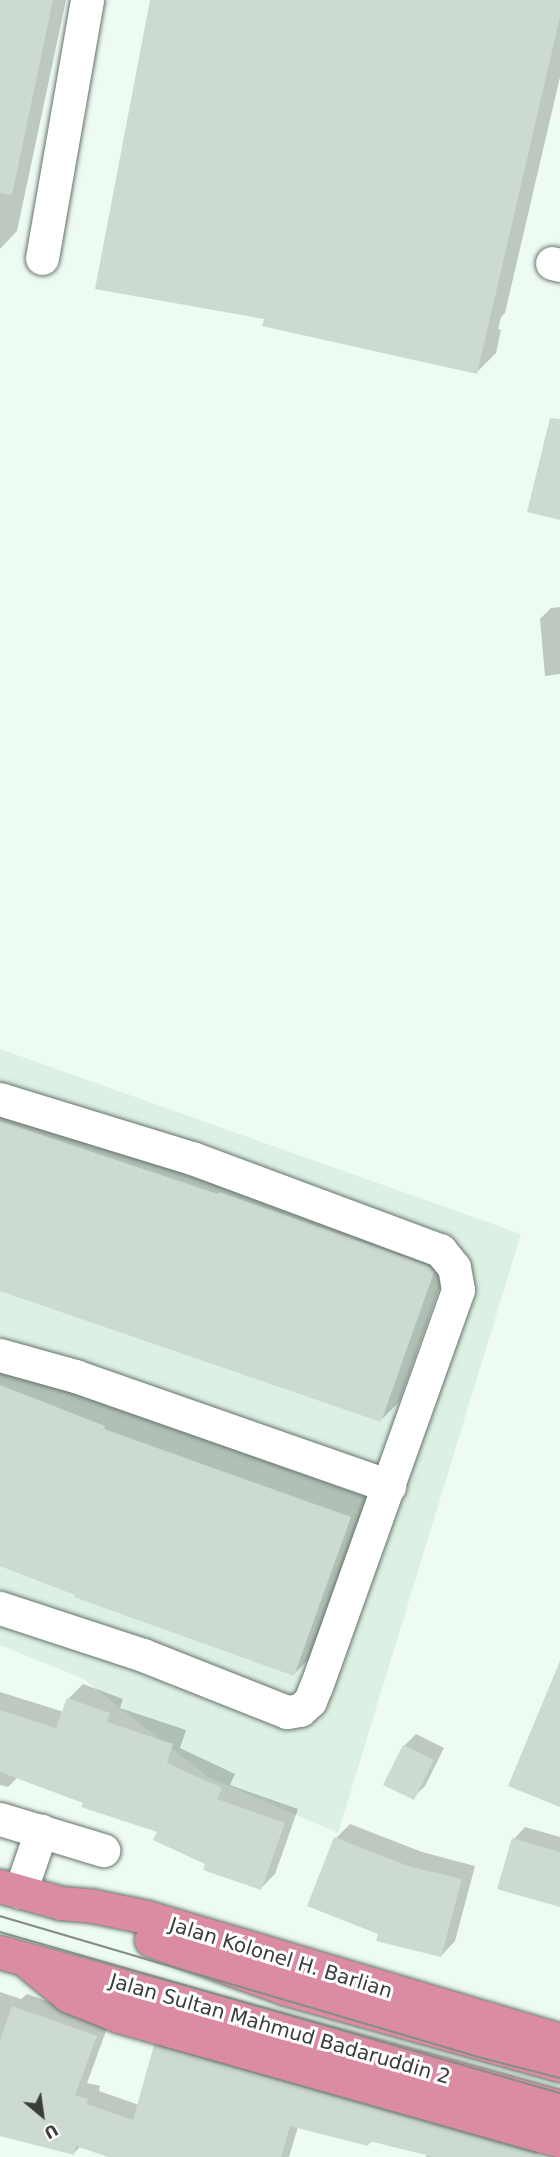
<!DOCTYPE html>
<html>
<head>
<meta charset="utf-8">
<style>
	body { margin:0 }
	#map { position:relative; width:560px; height:2157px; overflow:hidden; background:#edfbf2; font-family:"DejaVu Sans",sans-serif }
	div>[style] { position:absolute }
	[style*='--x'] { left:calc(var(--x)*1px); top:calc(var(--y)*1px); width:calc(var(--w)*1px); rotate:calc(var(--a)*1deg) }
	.built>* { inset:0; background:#dcf0e3 }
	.shadow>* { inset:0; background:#0003 }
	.building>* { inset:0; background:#ccdad1 }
	.roads { filter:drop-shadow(0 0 2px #67736b) drop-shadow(0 0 2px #67736b) }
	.minor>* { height:33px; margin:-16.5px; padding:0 16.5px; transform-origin:16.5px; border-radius:16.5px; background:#fff }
	.highway>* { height:33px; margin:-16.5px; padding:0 16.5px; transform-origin:16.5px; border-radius:16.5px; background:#db8ca3 }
	.tram>* { height:1.5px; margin:-0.75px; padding:0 0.75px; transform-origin:0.75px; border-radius:0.75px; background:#848d87 }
	span { translate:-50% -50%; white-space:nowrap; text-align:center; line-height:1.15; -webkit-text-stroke:6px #fff; paint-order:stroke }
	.street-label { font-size:20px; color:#393e3b }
	.north { position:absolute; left:12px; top:2085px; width:60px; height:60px; -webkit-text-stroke:4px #fff; paint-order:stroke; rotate:151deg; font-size:16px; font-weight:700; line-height:24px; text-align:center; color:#393e3b }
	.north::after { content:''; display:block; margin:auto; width:21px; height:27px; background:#393e3b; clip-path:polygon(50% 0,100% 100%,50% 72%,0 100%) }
</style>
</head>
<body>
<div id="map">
	<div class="built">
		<div style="clip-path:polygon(0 1049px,521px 1234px,338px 1833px,208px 1777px,82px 1678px,0 1645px)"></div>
	</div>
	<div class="shadow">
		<div style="clip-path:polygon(0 0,66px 0,17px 231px,0 249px)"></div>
		<div style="clip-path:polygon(152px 0,560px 0,560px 77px,505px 313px,501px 317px,498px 329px,501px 330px,496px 353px,477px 372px,265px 318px)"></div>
		<div style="clip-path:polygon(560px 607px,560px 674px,545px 676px,540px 619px,551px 608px)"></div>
		<div style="clip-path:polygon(0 1096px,452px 1252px,399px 1402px,380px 1421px,0 1290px)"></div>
		<div style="clip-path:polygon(0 1359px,122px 1410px,370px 1498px,313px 1655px,294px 1674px,0 1564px)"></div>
		<div style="clip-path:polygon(83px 1684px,123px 1699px,120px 1708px,186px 1730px,180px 1748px,235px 1774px,230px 1785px,298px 1809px,275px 1874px,261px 1888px,207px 1863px,159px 1831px,18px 1777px,8px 1787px,0 1785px,0 1692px,64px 1712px,69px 1698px)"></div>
		<div style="clip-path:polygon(416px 1734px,444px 1748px,425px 1786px,413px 1798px,404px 1746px)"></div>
		<div style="clip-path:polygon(350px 1824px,422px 1852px,475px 1866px,455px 1941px,441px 1956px,380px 1933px,336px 1838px)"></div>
		<div style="clip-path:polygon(525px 1827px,560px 1837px,560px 1906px,514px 1839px)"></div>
		<div style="clip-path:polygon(0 1992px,21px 1999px,27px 1994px,109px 2023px,87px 2083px,100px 2086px,99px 2091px,139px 2105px,155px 2046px,169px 2033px,542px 2139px,536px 2157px,426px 2157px,427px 2154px,372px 2140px,368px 2145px,298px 2127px,289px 2157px,113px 2157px,81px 2146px,74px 2153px,0 2135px)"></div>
	</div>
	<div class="building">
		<div style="clip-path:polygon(0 0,53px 0,12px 195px,0 193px)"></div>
		<div style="clip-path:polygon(150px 0,560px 0,560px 17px,477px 374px,262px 326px,264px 319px,95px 289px)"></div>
		<div style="clip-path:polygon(550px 418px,560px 419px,560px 520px,527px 512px)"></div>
		<div style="clip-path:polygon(0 1121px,218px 1194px,219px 1192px,429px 1266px,434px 1272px,381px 1422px,0 1291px)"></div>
		<div style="clip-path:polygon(0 1385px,105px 1426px,104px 1429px,351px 1517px,294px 1676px,74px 1597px,75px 1595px,0 1566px)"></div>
		<div style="clip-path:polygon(560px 1661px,560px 1807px,508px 1786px)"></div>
		<div style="clip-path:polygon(67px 1698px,110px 1713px,107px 1722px,173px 1744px,167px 1763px,222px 1788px,217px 1799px,285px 1823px,261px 1890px,203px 1870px,205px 1864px,153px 1840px,157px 1832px,81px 1807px,83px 1803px,0 1772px,0 1710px,56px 1728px)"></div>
		<div style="clip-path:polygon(403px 1745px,434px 1760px,414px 1800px,383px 1785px)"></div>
		<div style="clip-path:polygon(334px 1837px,408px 1866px,462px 1879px,441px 1957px,376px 1941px,378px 1934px,307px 1906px)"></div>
		<div style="clip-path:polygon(512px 1838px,560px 1852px,560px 1907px,497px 1889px)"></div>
		<div style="clip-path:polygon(12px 2006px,97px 2036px,75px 2095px,88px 2099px,87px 2104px,133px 2120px,154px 2045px,545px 2157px,434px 2157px,369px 2141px,368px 2146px,290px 2126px,281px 2157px,108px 2157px,76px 2146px,74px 2155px,0 2136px,0 2041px)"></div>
	</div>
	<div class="roads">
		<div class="minor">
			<div style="--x:42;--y:258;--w:262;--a:-80.1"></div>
			<div style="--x:552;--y:263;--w:8;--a:14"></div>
			<div style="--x:0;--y:1099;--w:201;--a:17.1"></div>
			<div style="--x:192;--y:1158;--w:265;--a:20.4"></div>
			<div style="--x:440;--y:1250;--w:22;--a:51"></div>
			<div style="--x:454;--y:1267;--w:23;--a:80"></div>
			<div style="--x:458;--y:1290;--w:421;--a:109.7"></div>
			<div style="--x:316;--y:1686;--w:16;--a:112"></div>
			<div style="--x:310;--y:1701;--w:13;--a:138"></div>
			<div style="--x:300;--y:1710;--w:13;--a:171"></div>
			<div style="--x:287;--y:1712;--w:155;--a:-158.4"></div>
			<div style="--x:143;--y:1655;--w:151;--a:-161.8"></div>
			<div style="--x:0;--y:1355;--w:78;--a:15.6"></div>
			<div style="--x:75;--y:1376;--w:333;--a:19.3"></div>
			<div style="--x:0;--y:1819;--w:108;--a:16.8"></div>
			<div style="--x:20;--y:1892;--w:65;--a:-71"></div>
		</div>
		<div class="highway">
			<div style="--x:0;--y:1886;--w:63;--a:15.6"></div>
			<div style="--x:61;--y:1903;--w:32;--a:5"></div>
			<div style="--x:93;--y:1906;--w:55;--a:11.5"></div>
			<div style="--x:147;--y:1917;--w:431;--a:16.6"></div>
			<div style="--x:151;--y:1940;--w:141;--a:19.8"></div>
			<div style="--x:284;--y:1988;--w:287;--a:15.6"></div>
			<div style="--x:0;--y:1952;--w:581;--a:15.47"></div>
			<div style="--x:30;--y:1964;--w:50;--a:39.4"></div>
			<div style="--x:69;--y:1996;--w:54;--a:21.8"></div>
			<div style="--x:119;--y:2016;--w:458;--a:15.8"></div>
		</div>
	</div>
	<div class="tram">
		<div style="--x:0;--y:1916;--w:491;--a:16.4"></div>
		<div style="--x:471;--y:2055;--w:92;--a:14.5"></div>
		<div style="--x:0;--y:1932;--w:583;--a:16.04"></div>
	</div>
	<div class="street-label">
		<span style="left:281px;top:1958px;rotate:17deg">Jalan Kolonel H. Barlian</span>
		<span style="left:280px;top:2029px;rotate:16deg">Jalan Sultan Mahmud Badaruddin 2</span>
	</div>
	<div class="north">U</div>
</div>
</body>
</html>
